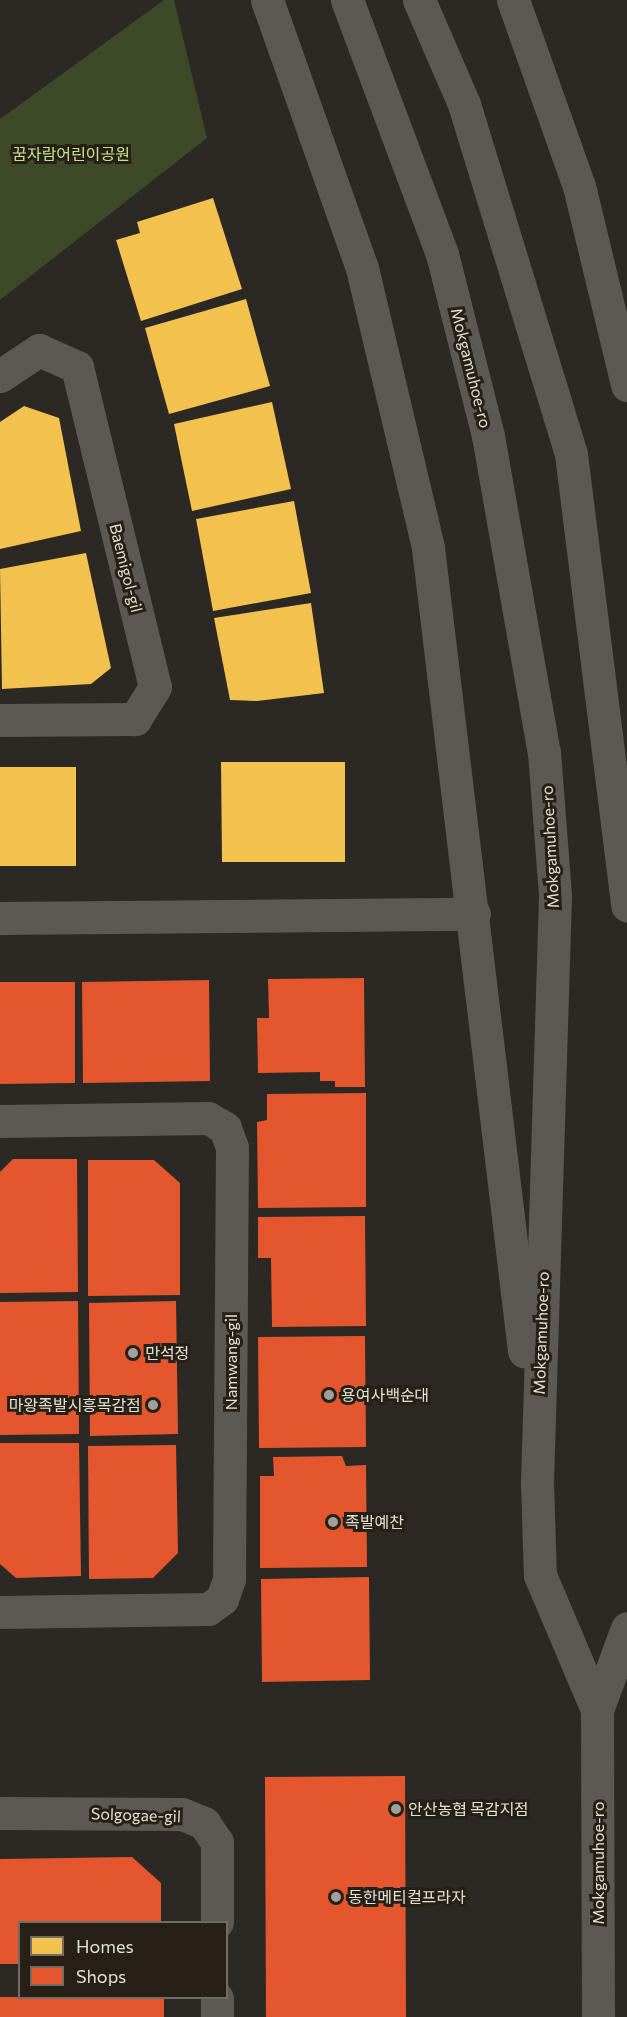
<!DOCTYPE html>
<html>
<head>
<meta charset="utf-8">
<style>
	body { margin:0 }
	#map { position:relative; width:627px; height:2017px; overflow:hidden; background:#2c2824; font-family:Commissioner,"Noto Sans KR",sans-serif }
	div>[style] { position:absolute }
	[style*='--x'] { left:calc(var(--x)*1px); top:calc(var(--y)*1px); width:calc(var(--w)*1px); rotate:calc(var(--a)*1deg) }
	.green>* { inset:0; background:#3e4927 }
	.homes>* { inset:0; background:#f2c14e }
	.shops>* { inset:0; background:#e4572e }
	.minor>* { height:33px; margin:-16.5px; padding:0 16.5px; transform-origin:16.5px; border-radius:16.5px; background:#5c5955 }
	.secondary>* { height:33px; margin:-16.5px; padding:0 16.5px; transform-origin:16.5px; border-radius:16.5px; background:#5c5955 }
	.dots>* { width:16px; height:16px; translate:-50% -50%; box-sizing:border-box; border:3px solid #262016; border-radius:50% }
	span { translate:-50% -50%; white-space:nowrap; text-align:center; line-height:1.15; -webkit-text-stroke:6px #262016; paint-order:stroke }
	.park-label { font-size:16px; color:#c6e48d }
	.street-label { font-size:16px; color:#e3dfd8 }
	.poi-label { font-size:16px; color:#e3dfd8 }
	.left { translate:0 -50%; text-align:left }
	.right { translate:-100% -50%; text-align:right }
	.legend { position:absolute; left:18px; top:1921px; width:210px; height:78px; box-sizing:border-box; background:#262016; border:2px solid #726c64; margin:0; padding:8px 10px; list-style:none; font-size:18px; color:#e3dfd8 }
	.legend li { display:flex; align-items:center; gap:12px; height:30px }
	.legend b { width:30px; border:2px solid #726c64 }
</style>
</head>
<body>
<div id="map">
	<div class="green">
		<div style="clip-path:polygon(164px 0,174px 0,207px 138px,0 300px,0 119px)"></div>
	</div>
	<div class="homes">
		<div style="clip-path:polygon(213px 198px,242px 289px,141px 321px,116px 240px,140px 233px,137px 222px)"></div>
		<div style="clip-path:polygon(246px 299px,270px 386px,169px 414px,145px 328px)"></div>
		<div style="clip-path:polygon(272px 402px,291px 489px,192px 511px,174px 424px)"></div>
		<div style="clip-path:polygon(24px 406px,59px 418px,81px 531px,0 549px,0 422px)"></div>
		<div style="clip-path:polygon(294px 501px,311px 593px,213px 611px,196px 519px)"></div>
		<div style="clip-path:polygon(86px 553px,111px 668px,91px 684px,2px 689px,0 569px)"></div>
		<div style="clip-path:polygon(311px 603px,324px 693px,257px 701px,230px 700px,214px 618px)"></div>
		<div style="clip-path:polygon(221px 762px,345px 762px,345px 862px,222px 862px)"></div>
		<div style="clip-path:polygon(0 767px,76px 767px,76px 866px,0 866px)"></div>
	</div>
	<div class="shops">
		<div style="clip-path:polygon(364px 978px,365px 1087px,335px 1087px,335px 1081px,320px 1081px,320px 1072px,258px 1073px,257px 1018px,269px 1018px,268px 979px)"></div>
		<div style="clip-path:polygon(209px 980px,210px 1081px,83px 1083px,82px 982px)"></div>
		<div style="clip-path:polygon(0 982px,75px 982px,75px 1083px,0 1084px)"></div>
		<div style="clip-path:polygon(366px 1093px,366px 1207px,258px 1208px,257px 1122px,267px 1120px,267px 1094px)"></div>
		<div style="clip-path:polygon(13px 1159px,77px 1159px,78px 1292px,0 1293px,0 1172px)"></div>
		<div style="clip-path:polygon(88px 1160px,154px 1160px,180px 1183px,180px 1295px,88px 1296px)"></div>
		<div style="clip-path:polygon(365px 1216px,366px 1326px,272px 1327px,271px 1258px,258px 1258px,258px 1217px)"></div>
		<div style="clip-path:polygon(78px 1301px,79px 1434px,0 1435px,0 1302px)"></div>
		<div style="clip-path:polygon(176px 1301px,178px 1434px,90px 1436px,89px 1303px)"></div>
		<div style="clip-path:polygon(365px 1336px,366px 1447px,259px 1448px,258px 1337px)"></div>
		<div style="clip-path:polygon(0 1443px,79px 1443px,81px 1576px,16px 1578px,0 1564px)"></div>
		<div style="clip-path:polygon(176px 1445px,178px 1553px,153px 1578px,89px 1579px,88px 1446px)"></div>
		<div style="clip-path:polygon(342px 1456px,346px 1466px,366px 1465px,367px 1567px,260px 1568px,260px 1476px,274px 1476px,273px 1457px)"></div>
		<div style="clip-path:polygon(369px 1577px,370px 1680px,262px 1682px,261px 1579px)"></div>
		<div style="clip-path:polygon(405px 1776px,406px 2017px,266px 2017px,265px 1777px)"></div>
		<div style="clip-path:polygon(132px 1857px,161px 1883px,161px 1922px,20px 1922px,20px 1964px,0 1964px,0 1859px)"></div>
		<div style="clip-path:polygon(0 1997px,164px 1998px,164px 2017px,0 2017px)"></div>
	</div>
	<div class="minor">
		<div style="--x:0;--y:376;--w:47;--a:-33.7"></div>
		<div style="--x:39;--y:350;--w:42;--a:24.1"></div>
		<div style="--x:77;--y:367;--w:329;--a:76.3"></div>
		<div style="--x:155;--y:687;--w:38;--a:122"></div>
		<div style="--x:135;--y:719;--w:135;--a:179.6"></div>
		<div style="--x:0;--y:918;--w:474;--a:-0.5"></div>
		<div style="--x:0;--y:1121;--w:208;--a:-0.8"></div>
		<div style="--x:208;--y:1118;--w:20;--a:30"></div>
		<div style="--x:225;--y:1128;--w:20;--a:70"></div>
		<div style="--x:232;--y:1147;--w:432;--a:90.4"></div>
		<div style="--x:229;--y:1579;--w:21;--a:109"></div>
		<div style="--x:222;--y:1599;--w:17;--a:144"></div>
		<div style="--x:208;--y:1609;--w:208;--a:179.2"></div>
		<div style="--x:0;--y:1813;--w:182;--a:0.3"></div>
		<div style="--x:182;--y:1814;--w:24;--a:22"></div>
		<div style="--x:204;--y:1823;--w:23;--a:56"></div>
		<div style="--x:217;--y:1842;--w:80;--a:90"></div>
		<div style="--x:217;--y:1998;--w:19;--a:90"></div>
	</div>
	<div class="secondary">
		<div style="--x:267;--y:0;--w:284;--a:70.5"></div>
		<div style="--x:362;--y:268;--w:288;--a:76.7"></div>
		<div style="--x:428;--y:548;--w:809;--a:83.18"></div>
		<div style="--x:347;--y:0;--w:271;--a:69.5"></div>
		<div style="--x:442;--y:254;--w:188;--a:75.8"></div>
		<div style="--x:488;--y:436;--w:321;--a:80"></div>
		<div style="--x:544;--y:752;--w:144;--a:85.6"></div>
		<div style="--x:555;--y:896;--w:586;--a:91.76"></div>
		<div style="--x:537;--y:1482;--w:93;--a:88.2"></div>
		<div style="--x:540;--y:1575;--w:147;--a:67.1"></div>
		<div style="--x:419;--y:0;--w:113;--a:66.6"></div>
		<div style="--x:464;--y:104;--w:366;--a:73"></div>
		<div style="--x:571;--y:454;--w:455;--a:82.9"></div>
		<div style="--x:513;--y:0;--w:197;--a:70.5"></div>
		<div style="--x:579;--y:186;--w:205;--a:76.4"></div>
		<div style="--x:598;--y:2017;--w:307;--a:-90.2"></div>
		<div style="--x:597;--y:1710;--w:87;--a:-69.9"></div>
	</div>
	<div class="dots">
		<div style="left:133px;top:1353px;background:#a39f99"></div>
		<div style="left:329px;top:1395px;background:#a39f99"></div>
		<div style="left:153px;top:1405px;background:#a39f99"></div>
		<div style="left:333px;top:1522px;background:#a39f99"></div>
		<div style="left:396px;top:1809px;background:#a39f99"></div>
		<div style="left:336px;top:1897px;background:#a39f99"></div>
	</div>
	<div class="park-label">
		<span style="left:71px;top:154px">꿈자람어린이공원</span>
	</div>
	<div class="street-label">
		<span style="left:471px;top:368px;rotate:76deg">Mokgamuhoe-ro</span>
		<span style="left:126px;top:568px;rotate:76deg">Baemigol-gil</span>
		<span style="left:550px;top:847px;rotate:-93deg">Mokgamuhoe-ro</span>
		<span style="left:541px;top:1333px;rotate:-88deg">Mokgamuhoe-ro</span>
		<span style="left:231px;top:1362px;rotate:-90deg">Namwang-gil</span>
		<span style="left:136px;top:1815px;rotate:2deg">Solgogae-gil</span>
		<span style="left:598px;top:1863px;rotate:-90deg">Mokgamuhoe-ro</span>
	</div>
	<div class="poi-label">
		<span class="left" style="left:145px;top:1353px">만석정</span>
		<span class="left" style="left:341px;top:1395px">용여사백순대</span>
		<span class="right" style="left:141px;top:1405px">마왕족발시흥목감점</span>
		<span class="left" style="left:345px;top:1522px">족발예찬</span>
		<span class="left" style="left:408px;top:1809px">안산농협 목감지점</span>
		<span class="left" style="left:348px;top:1897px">동한메티컬프라자</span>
	</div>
	<ul class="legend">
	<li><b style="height:16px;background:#f2c14e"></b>Homes</li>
	<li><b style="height:16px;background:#e4572e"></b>Shops</li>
	</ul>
</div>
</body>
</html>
